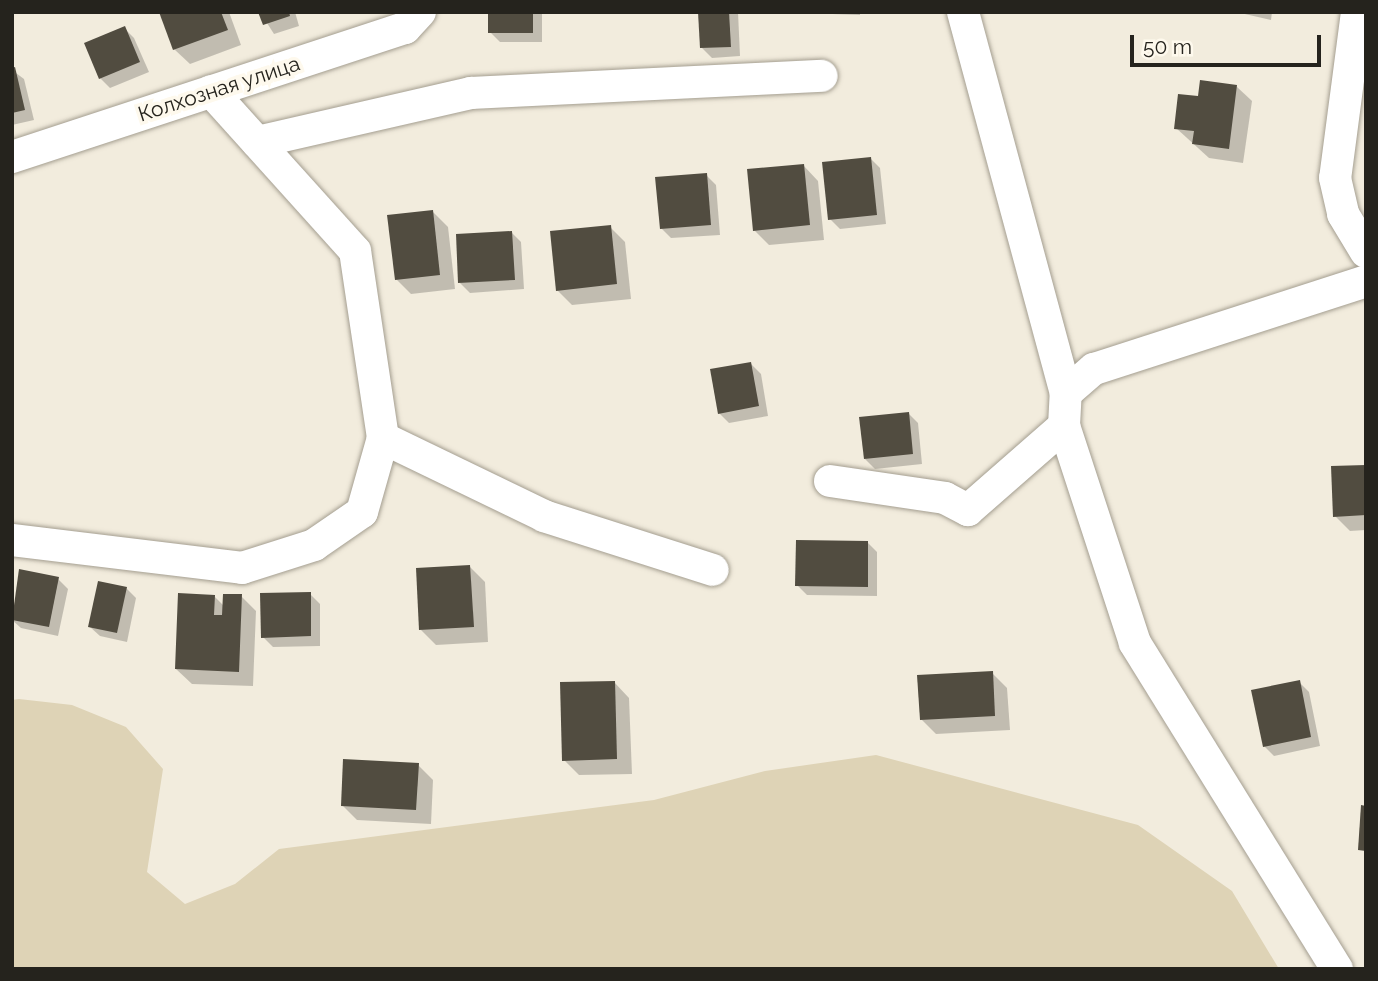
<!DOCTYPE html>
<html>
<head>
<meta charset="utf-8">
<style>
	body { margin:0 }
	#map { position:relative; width:1378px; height:981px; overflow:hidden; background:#f2ecdd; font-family:Raleway,sans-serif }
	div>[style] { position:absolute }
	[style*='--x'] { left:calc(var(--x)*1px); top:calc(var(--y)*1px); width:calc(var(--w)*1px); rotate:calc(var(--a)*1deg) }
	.green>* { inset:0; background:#ded3b6 }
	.shadow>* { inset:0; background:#0003 }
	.building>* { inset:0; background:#514c40 }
	.roads { filter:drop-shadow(0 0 2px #a49e90) drop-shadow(0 0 2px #a49e90) }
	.minor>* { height:32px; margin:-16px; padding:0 16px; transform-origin:16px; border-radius:16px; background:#fff }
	span { translate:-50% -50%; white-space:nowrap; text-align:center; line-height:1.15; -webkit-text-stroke:7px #fef9ed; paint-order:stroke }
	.street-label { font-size:21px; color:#25231d }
	.frame { position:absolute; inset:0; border:14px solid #25231d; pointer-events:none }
	.scale { position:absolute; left:1130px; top:35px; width:191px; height:32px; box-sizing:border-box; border:4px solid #25231d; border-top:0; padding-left:9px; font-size:21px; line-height:24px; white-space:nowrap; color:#25231d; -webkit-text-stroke:5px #fef9ed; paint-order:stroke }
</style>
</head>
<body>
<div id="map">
	<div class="green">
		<div style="clip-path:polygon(19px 699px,72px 705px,126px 727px,163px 769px,147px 872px,185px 904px,235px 884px,279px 849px,654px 800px,765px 771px,876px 755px,1138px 825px,1232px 891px,1279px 969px,12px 969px,12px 700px)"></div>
	</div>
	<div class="shadow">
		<div style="clip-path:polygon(161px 12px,229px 12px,241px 45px,190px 64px,174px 49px)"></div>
		<div style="clip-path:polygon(260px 12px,295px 12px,299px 26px,274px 34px)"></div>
		<div style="clip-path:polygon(490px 12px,542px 12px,542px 42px,500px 42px,490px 32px)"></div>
		<div style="clip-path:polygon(700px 12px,738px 12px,740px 56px,712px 58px,702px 48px)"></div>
		<div style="clip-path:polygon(831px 12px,860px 12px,860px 15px,832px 14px)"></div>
		<div style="clip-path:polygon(1236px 12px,1272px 12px,1271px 20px)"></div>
		<div style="clip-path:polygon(124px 28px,134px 38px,149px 72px,110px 88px,100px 78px,86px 44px)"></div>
		<div style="clip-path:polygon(12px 70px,24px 79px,34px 120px,12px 125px)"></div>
		<div style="clip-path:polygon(1236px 86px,1252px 101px,1243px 163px,1209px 158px,1176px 128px,1199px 98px)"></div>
		<div style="clip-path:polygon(870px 158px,880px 168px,886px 224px,840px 229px,830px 219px)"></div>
		<div style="clip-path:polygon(803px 165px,818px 181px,824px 240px,769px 245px,754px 230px)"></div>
		<div style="clip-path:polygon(706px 175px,716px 185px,720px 235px,671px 238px,661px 228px)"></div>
		<div style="clip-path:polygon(433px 212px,448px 227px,455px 289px,411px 294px,396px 279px)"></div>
		<div style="clip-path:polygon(610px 227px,625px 242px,631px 299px,572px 305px,557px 290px)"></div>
		<div style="clip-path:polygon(511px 232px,521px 242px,524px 289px,470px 293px,460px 283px)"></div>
		<div style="clip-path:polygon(751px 364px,761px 374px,768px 416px,729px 423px,719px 413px)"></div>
		<div style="clip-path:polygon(908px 413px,918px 423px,922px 464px,875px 469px,865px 459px)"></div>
		<div style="clip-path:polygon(1366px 466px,1366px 530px,1350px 531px,1335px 516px)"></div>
		<div style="clip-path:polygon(867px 542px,877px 552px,877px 596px,807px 595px,797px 585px)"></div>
		<div style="clip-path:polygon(470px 567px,485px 582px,488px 642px,436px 645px,421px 630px)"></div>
		<div style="clip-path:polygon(20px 571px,58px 579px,68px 589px,58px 636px,21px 628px,12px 620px)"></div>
		<div style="clip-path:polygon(126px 588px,136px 598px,127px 642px,100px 636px,90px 627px)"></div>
		<div style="clip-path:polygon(310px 594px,320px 604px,320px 646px,273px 647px,263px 637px)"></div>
		<div style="clip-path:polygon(214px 596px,224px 606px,241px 596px,256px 611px,253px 686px,192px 684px,176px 669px)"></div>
		<div style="clip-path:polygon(992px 673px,1007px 688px,1010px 730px,936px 734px,921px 719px)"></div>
		<div style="clip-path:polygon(614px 682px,629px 698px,632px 774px,579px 775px,564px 760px)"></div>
		<div style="clip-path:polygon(1299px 682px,1309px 692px,1320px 746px,1274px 756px,1264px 746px)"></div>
		<div style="clip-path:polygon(418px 765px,433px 780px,431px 824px,357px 820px,342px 805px)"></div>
	</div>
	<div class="building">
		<div style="clip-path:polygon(159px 12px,221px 12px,228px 30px,173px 50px)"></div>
		<div style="clip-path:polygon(258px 12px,289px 12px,290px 16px,263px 25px)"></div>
		<div style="clip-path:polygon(488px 12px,533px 12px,533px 33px,488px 33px)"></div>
		<div style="clip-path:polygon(698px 12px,729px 12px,731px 47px,700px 48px)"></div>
		<div style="clip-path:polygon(125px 26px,140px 62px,99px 79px,84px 43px)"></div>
		<div style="clip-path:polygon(15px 67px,25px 110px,12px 113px,12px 68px)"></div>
		<div style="clip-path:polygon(1200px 80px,1237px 85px,1229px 149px,1192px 144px,1194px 131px,1174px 129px,1178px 94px,1198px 96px)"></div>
		<div style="clip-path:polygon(871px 157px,877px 215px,828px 220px,822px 162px)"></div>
		<div style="clip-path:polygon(804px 164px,810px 225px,753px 231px,747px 169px)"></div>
		<div style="clip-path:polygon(707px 173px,711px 225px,660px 229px,655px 177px)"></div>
		<div style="clip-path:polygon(433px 210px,440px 275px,395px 280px,387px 215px)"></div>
		<div style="clip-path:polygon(611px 225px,617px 284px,556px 291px,550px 231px)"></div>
		<div style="clip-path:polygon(512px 231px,515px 280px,458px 283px,456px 234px)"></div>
		<div style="clip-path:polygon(751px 362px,759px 406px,718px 414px,710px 369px)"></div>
		<div style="clip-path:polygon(909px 412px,913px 454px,864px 459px,859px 417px)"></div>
		<div style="clip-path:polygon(1366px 465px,1366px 515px,1333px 517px,1331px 466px)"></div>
		<div style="clip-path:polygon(796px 540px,868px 541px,868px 587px,795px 586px)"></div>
		<div style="clip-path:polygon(470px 565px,474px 627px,419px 630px,416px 568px)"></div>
		<div style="clip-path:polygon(19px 569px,59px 577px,49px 627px,12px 620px)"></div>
		<div style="clip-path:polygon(98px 581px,127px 587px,117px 633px,88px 627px)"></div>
		<div style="clip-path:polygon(311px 592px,311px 636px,261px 638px,260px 593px)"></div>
		<div style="clip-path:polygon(178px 593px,215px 595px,214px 615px,222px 615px,223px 594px,242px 594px,239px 672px,175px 669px)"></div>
		<div style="clip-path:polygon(993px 671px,995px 716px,920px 720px,917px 675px)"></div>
		<div style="clip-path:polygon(1300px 680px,1311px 737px,1263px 747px,1251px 690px)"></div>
		<div style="clip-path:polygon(615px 681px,617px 759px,562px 761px,560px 682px)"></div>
		<div style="clip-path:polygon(343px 759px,419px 763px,416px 810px,341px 806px)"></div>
		<div style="clip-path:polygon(1361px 805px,1366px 806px,1366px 851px,1358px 850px)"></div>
	</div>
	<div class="roads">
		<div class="minor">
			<div style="--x:963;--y:12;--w:395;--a:74.9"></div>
			<div style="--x:1357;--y:12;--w:167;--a:97.5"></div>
			<div style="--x:1335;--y:178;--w:37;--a:77"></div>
			<div style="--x:1343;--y:214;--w:44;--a:58.8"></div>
			<div style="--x:257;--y:142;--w:220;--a:-12.9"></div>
			<div style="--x:471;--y:93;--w:351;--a:-2.8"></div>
			<div style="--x:12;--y:157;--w:414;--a:-18.2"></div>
			<div style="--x:405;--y:28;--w:22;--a:-47"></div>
			<div style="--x:383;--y:438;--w:179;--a:25.8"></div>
			<div style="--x:544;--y:516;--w:177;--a:17.7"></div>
			<div style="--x:830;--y:481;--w:116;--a:8.4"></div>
			<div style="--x:945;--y:498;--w:26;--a:28"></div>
			<div style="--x:968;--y:510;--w:128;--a:-41.2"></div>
			<div style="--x:12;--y:540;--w:232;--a:6.9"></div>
			<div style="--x:242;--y:568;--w:76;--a:-17.7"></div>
			<div style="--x:314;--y:545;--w:58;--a:-34.5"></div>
			<div style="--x:362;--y:512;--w:77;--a:-74.2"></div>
			<div style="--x:383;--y:438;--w:189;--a:-98.5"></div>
			<div style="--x:355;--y:251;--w:215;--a:-132"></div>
			<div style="--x:1337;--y:969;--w:384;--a:-121.8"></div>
			<div style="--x:1135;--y:643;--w:228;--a:-108.1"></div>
			<div style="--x:1064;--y:426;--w:33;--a:-87"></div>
			<div style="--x:1066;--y:393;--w:37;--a:-41"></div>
			<div style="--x:1094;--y:369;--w:286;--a:-17.9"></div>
		</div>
	</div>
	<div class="street-label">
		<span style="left:219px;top:89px;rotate:-18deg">Колхозная улица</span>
	</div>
	<div class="frame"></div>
	<div class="scale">50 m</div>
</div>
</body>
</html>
